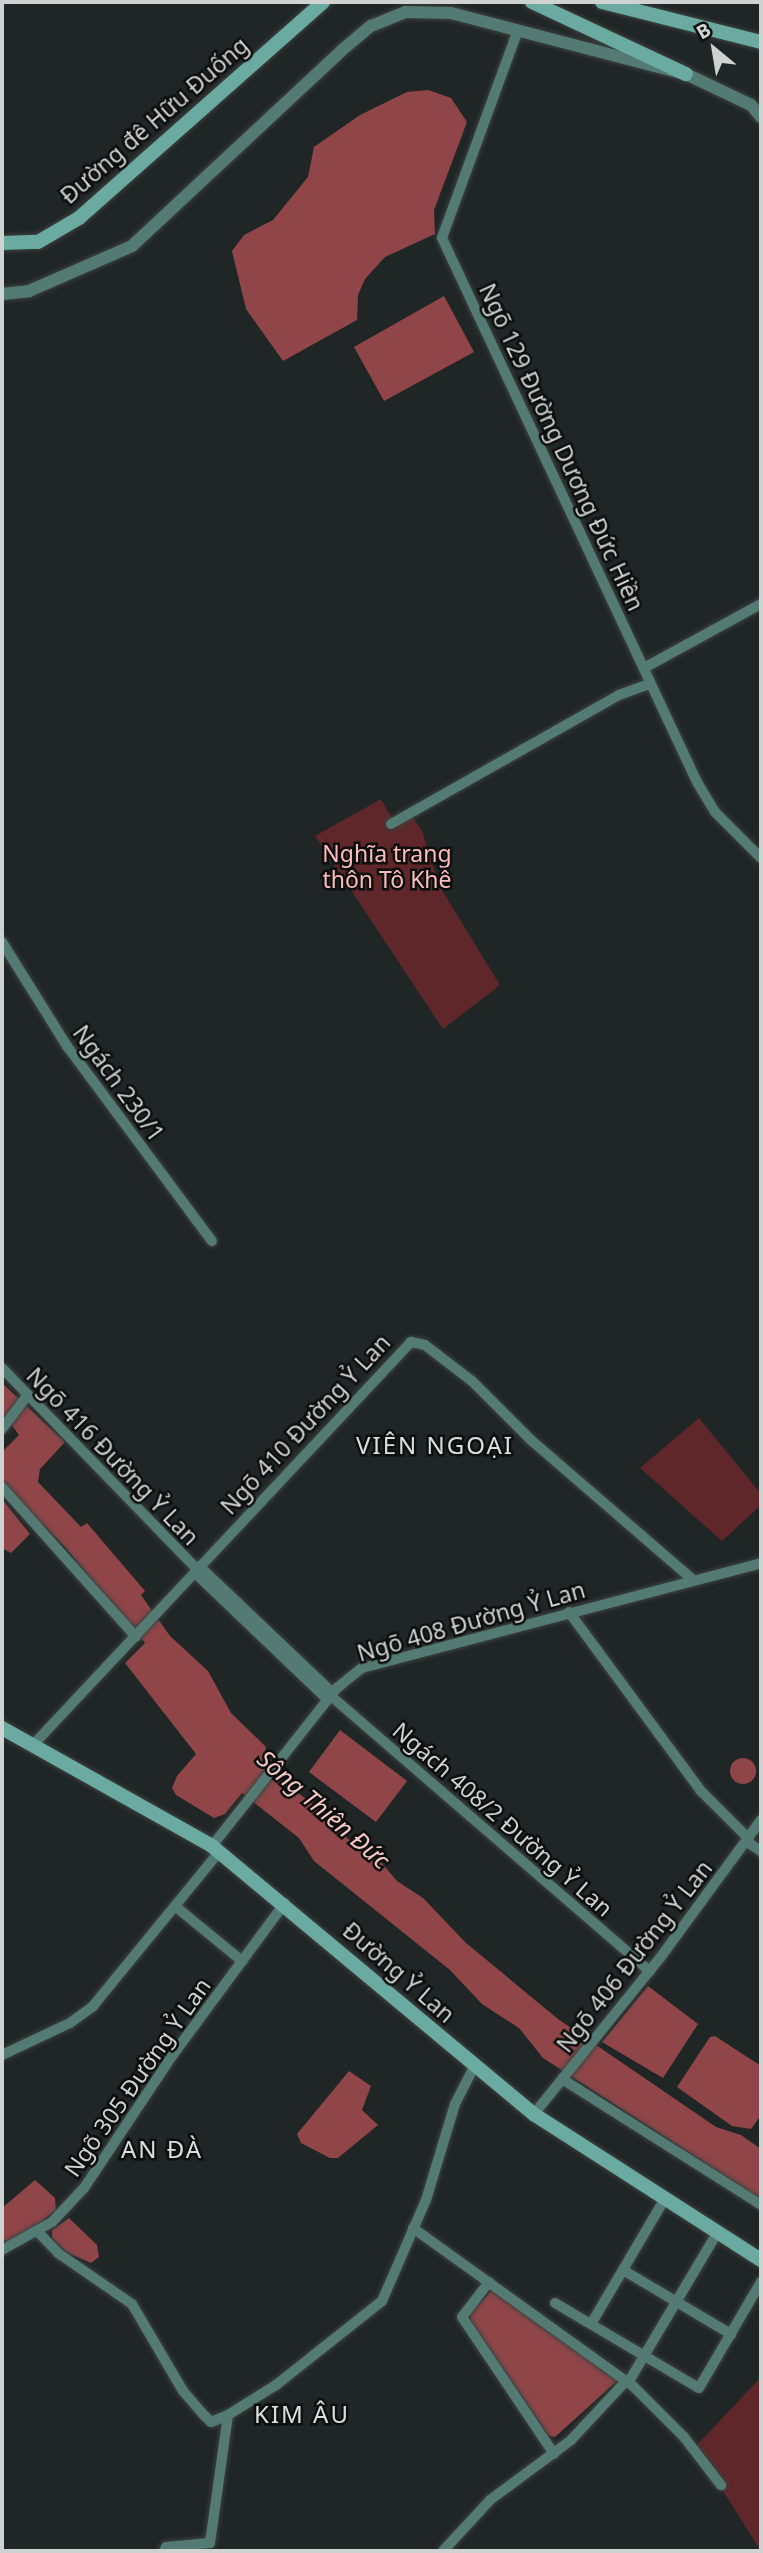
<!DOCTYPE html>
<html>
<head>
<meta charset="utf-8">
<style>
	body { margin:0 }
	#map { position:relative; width:763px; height:2553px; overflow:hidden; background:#202625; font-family:"Noto Sans",sans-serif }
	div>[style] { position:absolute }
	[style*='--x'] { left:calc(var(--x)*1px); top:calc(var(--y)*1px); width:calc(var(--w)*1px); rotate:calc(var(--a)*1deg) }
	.green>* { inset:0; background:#5f272a }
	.water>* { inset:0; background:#904649 }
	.round { border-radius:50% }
	.roads { filter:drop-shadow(0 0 2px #3c4241) drop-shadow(0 0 2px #3c4241) }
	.minor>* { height:10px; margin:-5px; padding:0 5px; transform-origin:5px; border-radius:5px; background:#537a73 }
	.tertiary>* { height:12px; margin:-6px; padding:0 6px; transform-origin:6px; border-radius:6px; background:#537a73 }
	.secondary>* { height:14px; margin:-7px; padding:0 7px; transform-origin:7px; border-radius:7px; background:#6aaaa0 }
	span { translate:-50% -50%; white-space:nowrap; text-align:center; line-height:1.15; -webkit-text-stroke:5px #0c0f0e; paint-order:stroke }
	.street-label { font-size:23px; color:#ced2d1 }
	.park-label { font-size:23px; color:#febbbb }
	.neighbourhood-label { font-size:24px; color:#d8e0de; letter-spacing:2px }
	.water-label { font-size:24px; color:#f6c8c7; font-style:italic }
	.frame { position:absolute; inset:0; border:4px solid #ced2d1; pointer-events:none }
	.north { position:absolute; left:679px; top:14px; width:70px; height:70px; -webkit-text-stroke:5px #0c0f0e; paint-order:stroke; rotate:330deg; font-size:19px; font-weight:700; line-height:28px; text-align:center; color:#ced2d1 }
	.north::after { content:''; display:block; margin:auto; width:24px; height:32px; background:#ced2d1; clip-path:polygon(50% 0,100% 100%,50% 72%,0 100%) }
</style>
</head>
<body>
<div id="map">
	<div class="green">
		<div style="clip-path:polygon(381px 799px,395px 823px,411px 814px,422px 831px,440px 887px,500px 985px,443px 1029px,315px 836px)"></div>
		<div style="clip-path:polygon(699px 1418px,761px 1494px,761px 1505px,722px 1541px,640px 1468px)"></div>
		<div style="clip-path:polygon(761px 2377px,761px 2551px,695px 2447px)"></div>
	</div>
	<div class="water">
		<div style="clip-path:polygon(428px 90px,451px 98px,467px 122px,434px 210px,435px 234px,385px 257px,365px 279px,358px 295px,357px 320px,283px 361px,246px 309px,232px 251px,244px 235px,273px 220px,308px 177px,314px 147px,360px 115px,407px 92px)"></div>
		<div style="clip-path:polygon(444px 296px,474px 352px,384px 401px,354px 347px)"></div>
		<div style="clip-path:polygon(2px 1383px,65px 1442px,40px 1469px,38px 1482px,81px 1527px,87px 1523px,145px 1591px,141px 1595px,170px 1636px,208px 1671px,231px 1713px,266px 1747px,261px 1765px,334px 1820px,348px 1839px,375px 1855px,397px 1881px,423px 1898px,466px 1943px,558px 2019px,716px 2127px,741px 2135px,761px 2149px,761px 2199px,543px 2058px,519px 2028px,482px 2004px,450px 1970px,314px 1861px,299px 1838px,242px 1793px,225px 1814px,214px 1818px,176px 1795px,172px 1788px,177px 1776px,196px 1754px,125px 1663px,145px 1643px,64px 1546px,2px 1483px,2px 1452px,19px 1435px,2px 1412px)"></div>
		<div style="clip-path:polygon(2px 1499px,30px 1534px,11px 1553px,2px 1548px)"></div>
		<div style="clip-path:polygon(340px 1730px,407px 1781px,376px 1822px,309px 1772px)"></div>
		<div class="round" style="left:730px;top:1758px;width:26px;height:26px"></div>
		<div style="clip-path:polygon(648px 1986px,698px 2024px,663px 2078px,602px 2042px)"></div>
		<div style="clip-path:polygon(715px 2036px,761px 2066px,761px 2115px,751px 2129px,732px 2126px,677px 2087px,710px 2037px)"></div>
		<div style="clip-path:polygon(349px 2071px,371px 2086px,362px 2110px,378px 2125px,338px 2158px,330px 2158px,301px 2143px,297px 2134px)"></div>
		<div style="clip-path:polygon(35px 2180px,55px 2198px,56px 2210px,23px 2236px,6px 2242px,2px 2237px,2px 2208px)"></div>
		<div style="clip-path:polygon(69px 2218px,97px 2245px,99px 2257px,91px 2263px,66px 2252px,52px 2238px,52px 2230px)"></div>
		<div style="clip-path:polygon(492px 2290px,617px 2381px,555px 2437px,549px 2436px,470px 2320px,470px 2314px)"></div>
	</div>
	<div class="roads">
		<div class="minor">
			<div style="--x:518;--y:30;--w:221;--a:110.1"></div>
			<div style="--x:442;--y:238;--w:601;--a:64.89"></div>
			<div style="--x:697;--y:782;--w:35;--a:59"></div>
			<div style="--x:715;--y:812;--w:65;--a:45"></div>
			<div style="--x:644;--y:668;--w:133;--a:-28.7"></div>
			<div style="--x:391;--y:824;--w:262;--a:-29.5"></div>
			<div style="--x:619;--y:695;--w:32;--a:-20"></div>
			<div style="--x:2;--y:942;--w:123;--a:58"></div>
			<div style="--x:67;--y:1046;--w:243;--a:53.4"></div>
			<div style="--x:2;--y:1368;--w:280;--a:45.9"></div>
			<div style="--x:2;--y:1429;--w:40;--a:-53"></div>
			<div style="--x:2;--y:1487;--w:201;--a:48.2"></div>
			<div style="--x:199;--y:1566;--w:185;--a:43.5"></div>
			<div style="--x:196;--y:1574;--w:182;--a:43.7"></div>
			<div style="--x:569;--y:1612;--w:221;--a:53.6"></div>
			<div style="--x:700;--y:1790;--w:69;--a:45"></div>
			<div style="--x:331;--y:1696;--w:421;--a:40.8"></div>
			<div style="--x:33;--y:1745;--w:553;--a:-46.83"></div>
			<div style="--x:411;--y:1342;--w:14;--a:12"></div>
			<div style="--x:425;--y:1345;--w:59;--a:37.5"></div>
			<div style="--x:472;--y:1381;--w:83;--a:45"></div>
			<div style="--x:531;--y:1440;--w:214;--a:40.8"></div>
			<div style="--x:747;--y:1842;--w:17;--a:33"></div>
			<div style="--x:212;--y:1846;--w:201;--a:-51.7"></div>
			<div style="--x:337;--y:1688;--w:32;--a:-39"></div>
			<div style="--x:362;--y:1668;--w:413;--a:-14.7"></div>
			<div style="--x:175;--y:1906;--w:87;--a:39.4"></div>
			<div style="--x:2;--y:2055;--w:75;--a:-25.2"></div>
			<div style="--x:70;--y:2023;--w:29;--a:-36"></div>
			<div style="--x:93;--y:2006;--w:199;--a:-50.7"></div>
			<div style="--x:562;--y:2079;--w:236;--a:32.3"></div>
			<div style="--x:534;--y:2114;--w:201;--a:-51.1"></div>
			<div style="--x:660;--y:1958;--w:171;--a:-53.8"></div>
			<div style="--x:413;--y:2228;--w:272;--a:35.7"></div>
			<div style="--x:634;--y:2387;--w:71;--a:45"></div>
			<div style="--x:684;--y:2437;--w:61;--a:52.4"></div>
			<div style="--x:38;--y:2232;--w:29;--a:46"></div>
			<div style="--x:58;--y:2253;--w:90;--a:34.6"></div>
			<div style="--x:132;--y:2304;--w:101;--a:59.6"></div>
			<div style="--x:183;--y:2391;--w:33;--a:49"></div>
			<div style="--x:205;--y:2416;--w:8;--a:45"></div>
			<div style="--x:211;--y:2422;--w:18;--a:-22"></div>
			<div style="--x:2;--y:2250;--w:57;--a:-29.2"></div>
			<div style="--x:52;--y:2222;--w:47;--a:-46.7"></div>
			<div style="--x:84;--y:2188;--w:159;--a:-56.3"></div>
			<div style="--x:172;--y:2056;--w:190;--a:-53.6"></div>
			<div style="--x:623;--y:2270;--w:126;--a:30.7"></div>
			<div style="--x:489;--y:2282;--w:44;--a:127.6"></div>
			<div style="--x:462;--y:2317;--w:165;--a:56.1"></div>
			<div style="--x:555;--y:2303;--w:167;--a:30.6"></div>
			<div style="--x:699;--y:2388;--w:123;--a:-59.7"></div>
			<div style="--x:591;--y:2324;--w:144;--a:-59.5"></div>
			<div style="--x:628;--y:2383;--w:174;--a:-59.3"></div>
			<div style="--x:164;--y:2551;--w:4;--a:-63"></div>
			<div style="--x:166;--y:2547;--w:44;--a:-5.2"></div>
			<div style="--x:210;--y:2543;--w:129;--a:-82"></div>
			<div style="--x:228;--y:2415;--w:57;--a:-32"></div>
			<div style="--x:276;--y:2385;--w:135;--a:-38.4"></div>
			<div style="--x:382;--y:2301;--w:110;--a:-66.5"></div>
			<div style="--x:426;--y:2200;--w:100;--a:-73.2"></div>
			<div style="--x:455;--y:2104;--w:42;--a:-62.8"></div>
			<div style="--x:443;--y:2551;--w:69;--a:-47.3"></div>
			<div style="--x:490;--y:2500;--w:101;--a:-36.5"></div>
			<div style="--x:571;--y:2440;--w:81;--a:-47"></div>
		</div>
		<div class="tertiary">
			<div style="--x:2;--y:294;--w:27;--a:-6"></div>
			<div style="--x:29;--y:291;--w:112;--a:-23.6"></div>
			<div style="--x:132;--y:246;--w:287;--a:-43"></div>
			<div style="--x:342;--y:50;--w:38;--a:-40"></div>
			<div style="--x:371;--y:26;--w:37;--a:-22"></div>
			<div style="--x:405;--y:12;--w:46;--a:1.2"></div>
			<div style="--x:451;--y:13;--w:243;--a:14.6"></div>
			<div style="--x:686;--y:74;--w:72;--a:25.5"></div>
			<div style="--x:751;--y:105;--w:16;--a:50"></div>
		</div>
		<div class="secondary">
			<div style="--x:532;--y:2;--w:170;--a:25.1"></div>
			<div style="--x:602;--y:2;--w:164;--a:14.1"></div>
			<div style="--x:2;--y:243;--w:36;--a:-2"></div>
			<div style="--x:38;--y:242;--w:48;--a:-30.3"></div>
			<div style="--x:79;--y:218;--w:326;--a:-41.5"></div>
			<div style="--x:2;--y:1728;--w:241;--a:29.3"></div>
			<div style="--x:212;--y:1846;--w:420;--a:39.8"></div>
			<div style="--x:535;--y:2115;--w:269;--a:32.7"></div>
		</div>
	</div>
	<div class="street-label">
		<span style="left:154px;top:120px;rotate:-41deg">Đường đê Hữu Đuống</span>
		<span style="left:562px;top:447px;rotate:65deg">Ngõ 129 Đường Dương Đức Hiền</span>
		<span style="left:119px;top:1083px;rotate:54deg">Ngách 230/1</span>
		<span style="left:305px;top:1424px;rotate:-47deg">Ngõ 410 Đường Ỷ Lan</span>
		<span style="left:113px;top:1456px;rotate:46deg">Ngõ 416 Đường Ỷ Lan</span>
		<span style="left:471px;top:1621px;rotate:-16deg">Ngõ 408 Đường Ỷ Lan</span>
		<span style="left:503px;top:1819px;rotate:41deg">Ngách 408/2 Đường Ỷ Lan</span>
		<span style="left:634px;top:1956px;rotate:-52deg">Ngõ 406 Đường Ỷ Lan</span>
		<span style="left:399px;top:1972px;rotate:41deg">Đường Ỷ Lan</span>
		<span style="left:137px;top:2077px;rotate:-55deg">Ngõ 305 Đường Ỷ Lan</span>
	</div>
	<div class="park-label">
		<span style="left:387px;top:866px">Nghĩa trang<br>thôn Tô Khê</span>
	</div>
	<div class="neighbourhood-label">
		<span style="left:435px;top:1445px">VIÊN NGOẠI</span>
		<span style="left:162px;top:2149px">AN ĐÀ</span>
		<span style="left:302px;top:2414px">KIM ÂU</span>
	</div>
	<div class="water-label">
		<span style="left:324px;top:1809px;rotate:41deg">Sông Thiên Đức</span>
	</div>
	<div class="frame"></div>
	<div class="north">B</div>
</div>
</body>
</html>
